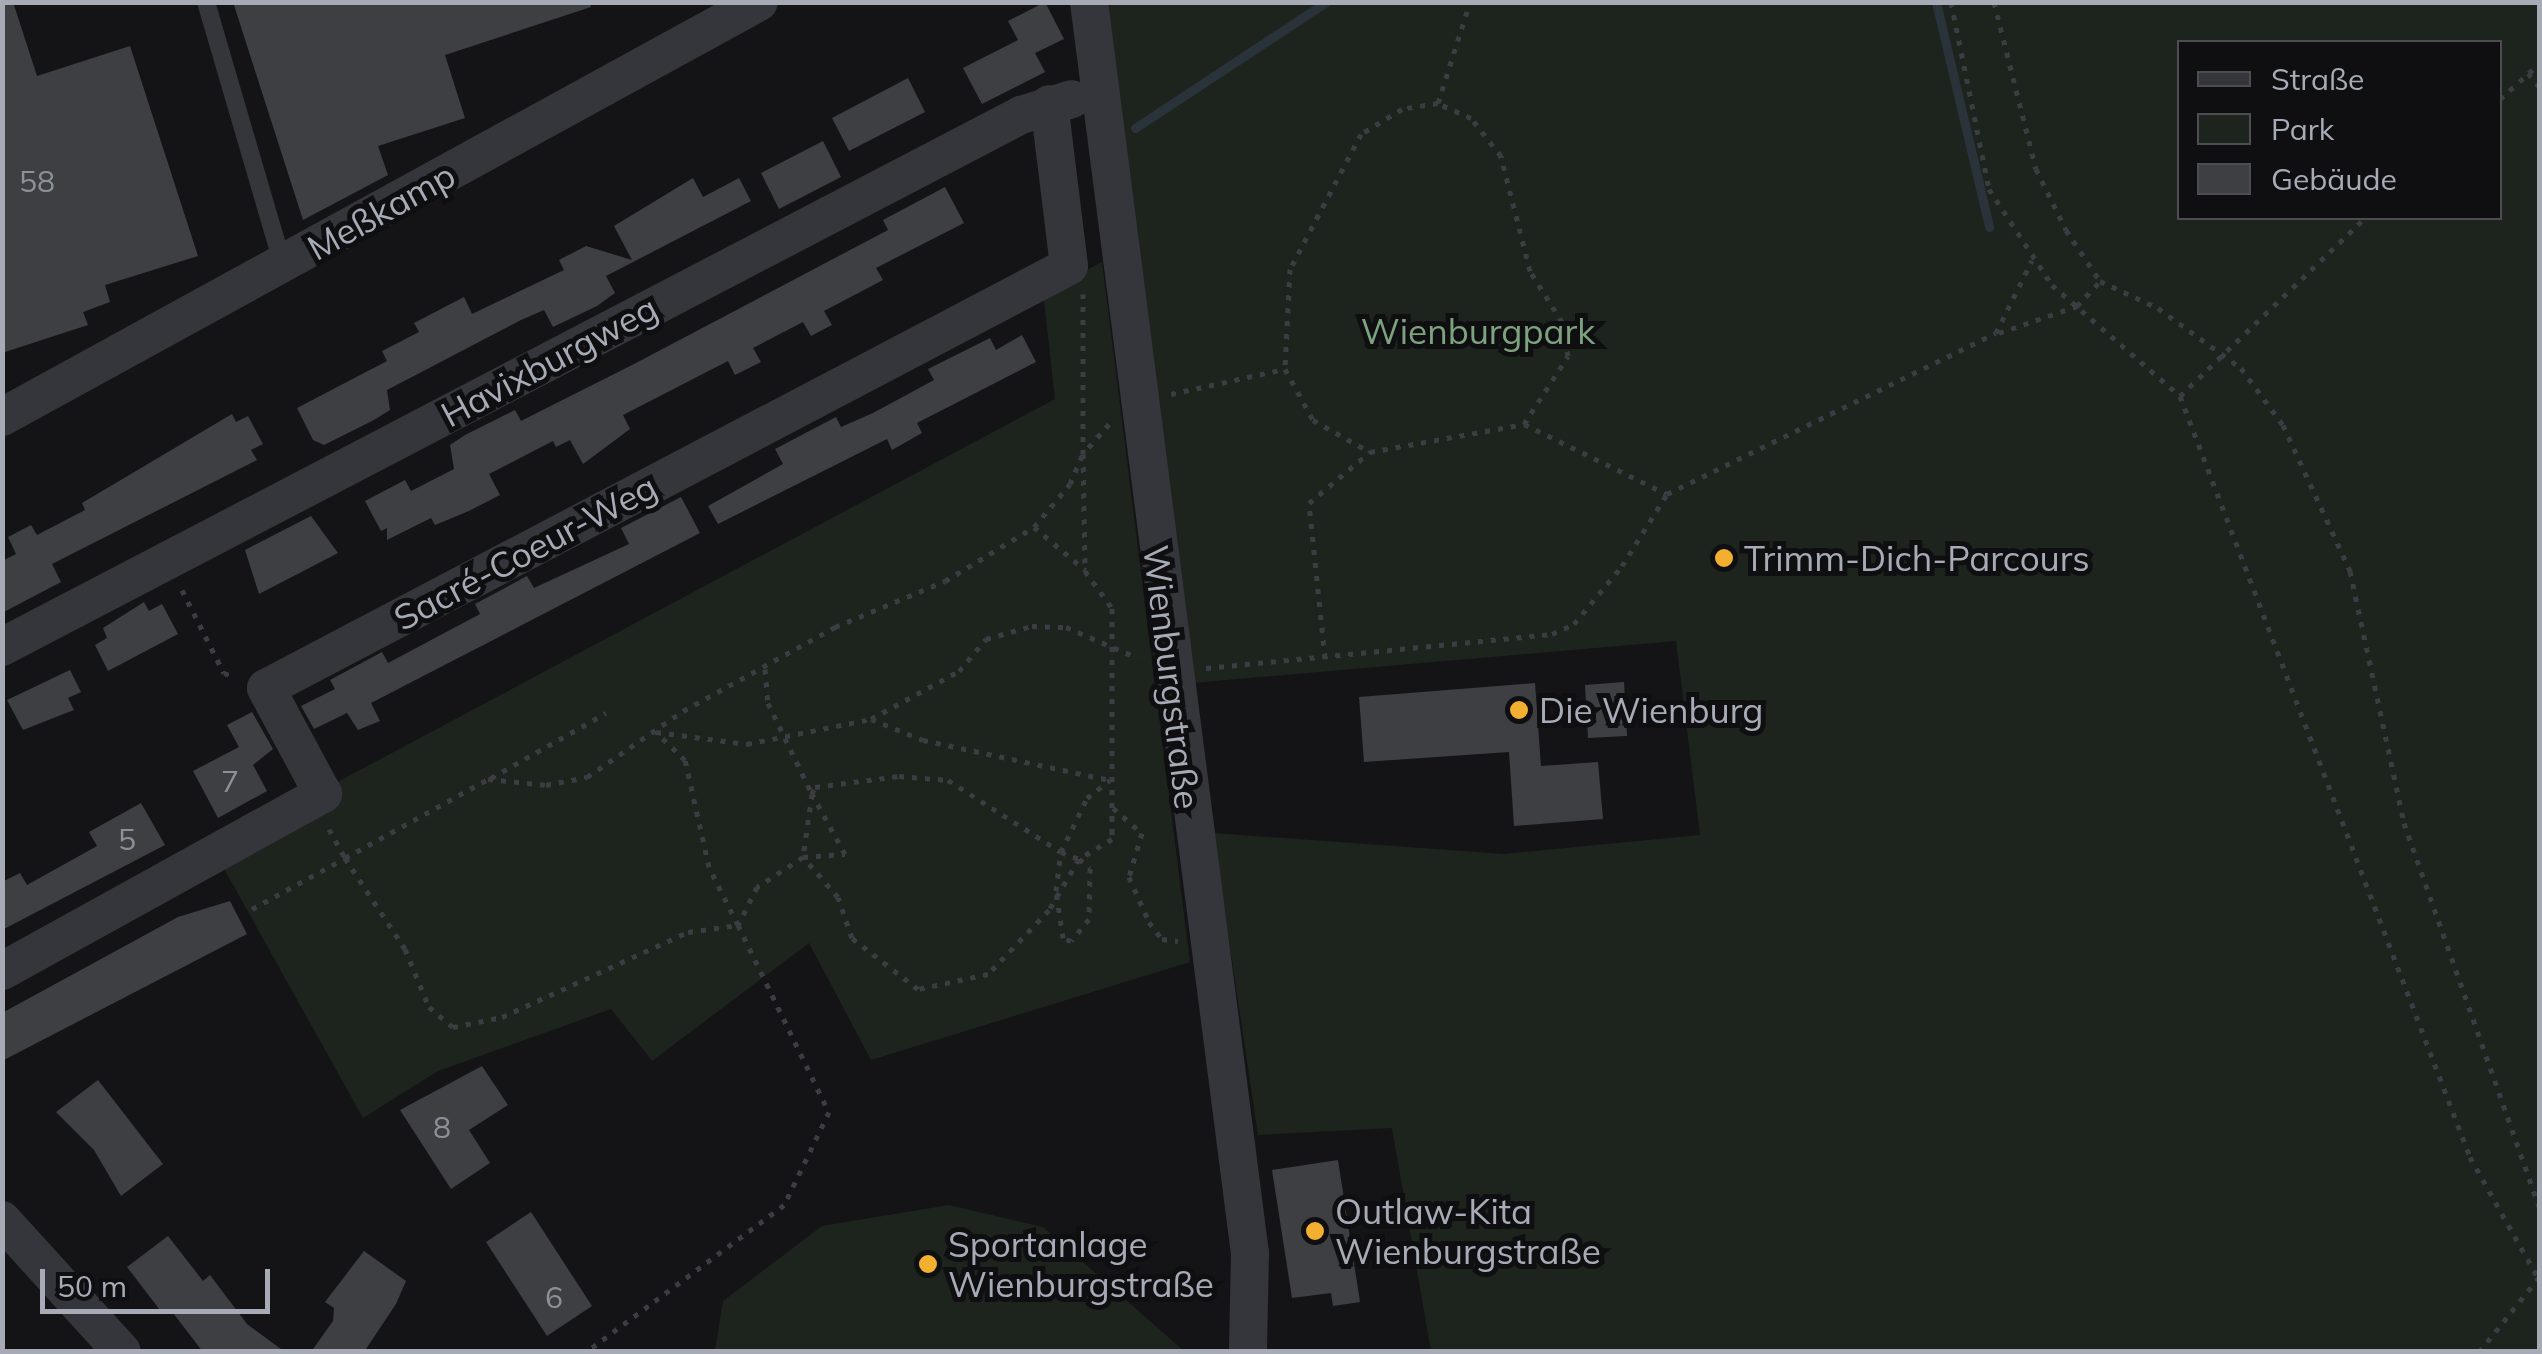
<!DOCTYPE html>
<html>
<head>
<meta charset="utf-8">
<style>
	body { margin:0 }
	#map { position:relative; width:2542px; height:1354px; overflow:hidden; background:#141416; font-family:Mulish,sans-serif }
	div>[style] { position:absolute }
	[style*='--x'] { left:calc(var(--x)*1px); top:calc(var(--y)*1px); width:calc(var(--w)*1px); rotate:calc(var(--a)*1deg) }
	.green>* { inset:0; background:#1c241d }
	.stream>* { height:9px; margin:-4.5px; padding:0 4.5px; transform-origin:4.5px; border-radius:4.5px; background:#2a333a }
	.building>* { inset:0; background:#3e3f43 }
	.path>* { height:5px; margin-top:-2.5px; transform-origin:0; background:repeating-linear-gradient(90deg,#3b3d42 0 5px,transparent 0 13px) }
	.service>* { height:18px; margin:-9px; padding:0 9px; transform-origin:9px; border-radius:9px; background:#35363b }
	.minor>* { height:38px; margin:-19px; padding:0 19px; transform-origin:19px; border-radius:19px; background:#35363b }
	.dots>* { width:28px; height:28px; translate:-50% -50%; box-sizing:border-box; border:5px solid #0f0f11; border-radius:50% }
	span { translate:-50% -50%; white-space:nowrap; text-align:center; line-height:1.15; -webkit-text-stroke:10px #0f0f11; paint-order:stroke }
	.number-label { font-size:30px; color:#8c9099 }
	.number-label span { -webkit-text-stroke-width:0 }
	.street-label { font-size:35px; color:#a6abb6 }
	.park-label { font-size:35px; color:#7da27f }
	.poi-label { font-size:35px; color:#a6abb6 }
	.left { translate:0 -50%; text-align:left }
	.frame { position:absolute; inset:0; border:5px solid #a6abb6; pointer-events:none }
	.legend { position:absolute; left:2177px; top:40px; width:325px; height:180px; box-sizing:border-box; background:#0f0f11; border:2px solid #4b4d53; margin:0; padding:12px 18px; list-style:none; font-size:30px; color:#a6abb6 }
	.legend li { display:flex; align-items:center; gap:20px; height:50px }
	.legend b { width:50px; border:2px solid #4b4d53 }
	.scale { position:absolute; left:40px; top:1269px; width:230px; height:45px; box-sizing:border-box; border:5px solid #a6abb6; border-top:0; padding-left:12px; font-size:30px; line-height:35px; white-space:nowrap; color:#a6abb6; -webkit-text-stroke:8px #0f0f11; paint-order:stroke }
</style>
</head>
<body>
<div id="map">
	<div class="green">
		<div style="clip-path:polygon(evenodd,1104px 3px,2539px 3px,2539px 1351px,1431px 1351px,1392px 1128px,1258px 1135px,1213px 833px,1504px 854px,1700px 835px,1676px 641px,1192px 683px,1104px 3px,2180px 42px,2500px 42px,2500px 218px,2180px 218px,2180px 42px)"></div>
		<div style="clip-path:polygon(1102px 262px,1190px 962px,871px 1060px,809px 943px,652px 1061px,611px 1009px,438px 1071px,363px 1118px,222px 865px,330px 786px,1055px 399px,1043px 292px)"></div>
		<div style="clip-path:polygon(949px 1205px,1043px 1227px,1184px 1351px,715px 1351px,723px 1301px,822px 1226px)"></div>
	</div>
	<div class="stream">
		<div style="--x:1936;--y:2;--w:231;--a:76.7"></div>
		<div style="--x:1135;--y:128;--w:229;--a:-33.4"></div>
	</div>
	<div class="building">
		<div style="clip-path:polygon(2px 2px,13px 2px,37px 76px,130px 46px,198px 256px,105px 285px,110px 302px,83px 312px,88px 325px,2px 353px)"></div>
		<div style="clip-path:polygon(233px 2px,590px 2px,591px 7px,445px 55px,465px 118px,378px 146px,388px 175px,303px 220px)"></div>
		<div style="clip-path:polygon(1045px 2px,1064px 39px,1035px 53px,1045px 72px,982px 104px,963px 68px,1018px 40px,1008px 21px)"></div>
		<div style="clip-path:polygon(908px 78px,925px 112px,849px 151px,832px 118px)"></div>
		<div style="clip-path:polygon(823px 141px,841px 177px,779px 209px,761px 173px)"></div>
		<div style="clip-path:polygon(693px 178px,703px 197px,739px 178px,751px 201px,606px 276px,615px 293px,597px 306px,553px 327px,544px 310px,521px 320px,387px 390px,390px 410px,374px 420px,324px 445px,313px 440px,297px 408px,387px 361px,382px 351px,419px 332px,414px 323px,464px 297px,472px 314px,564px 270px,559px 260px,586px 246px,632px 260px,614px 226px)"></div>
		<div style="clip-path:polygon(945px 187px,964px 223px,876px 268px,883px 280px,824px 311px,832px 325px,811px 336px,803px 322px,753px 348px,761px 362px,735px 375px,728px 361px,623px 415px,630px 429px,583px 464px,570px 440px,556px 447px,553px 441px,489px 474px,500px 495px,469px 511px,435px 525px,431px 518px,387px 540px,387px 528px,381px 531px,365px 501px,405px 480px,411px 491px,454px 469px,450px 445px,465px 435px,515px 410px,521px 421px,634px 364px,888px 230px,883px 220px)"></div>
		<div style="clip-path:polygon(1022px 335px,1036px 362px,917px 423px,922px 433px,892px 450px,887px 439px,718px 524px,708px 506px,783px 464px,775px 449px,836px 417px,841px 427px,873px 413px,934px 380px,928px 369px,990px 338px,996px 350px)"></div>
		<div style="clip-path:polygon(232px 414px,236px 422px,248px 416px,263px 444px,251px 450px,257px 460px,52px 564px,61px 582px,2px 613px,2px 561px,16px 554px,8px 537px,31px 525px,37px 535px,85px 510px,82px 503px)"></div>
		<div style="clip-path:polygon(681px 497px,700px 533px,371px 703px,380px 721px,358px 730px,347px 713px,314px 729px,301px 706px,335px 689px,330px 680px,382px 652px,388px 663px,480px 614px,475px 604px,527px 576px,534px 588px,629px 544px,621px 528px)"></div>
		<div style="clip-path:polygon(311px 516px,338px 553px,259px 594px,245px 550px)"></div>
		<div style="clip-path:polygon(144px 602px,149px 611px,162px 604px,178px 634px,108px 671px,95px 645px,107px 638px,103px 628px)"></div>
		<div style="clip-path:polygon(70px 670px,81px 692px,68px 698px,74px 710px,23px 730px,7px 700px)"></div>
		<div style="clip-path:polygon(1624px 682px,1627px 736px,1588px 738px,1585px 685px)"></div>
		<div style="clip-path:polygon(1535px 683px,1541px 766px,1598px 762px,1603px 819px,1514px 826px,1509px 752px,1364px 762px,1359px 697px)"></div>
		<div style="clip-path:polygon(252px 712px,273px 749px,253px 765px,267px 791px,218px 818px,193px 771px,239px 747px,227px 725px)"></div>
		<div style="clip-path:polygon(141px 803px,165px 845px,2px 930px,2px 882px,20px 873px,27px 885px,97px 846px,89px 832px)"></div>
		<div style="clip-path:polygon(230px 901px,247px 934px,2px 1061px,2px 1013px,178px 917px)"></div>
		<div style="clip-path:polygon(482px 1066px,508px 1105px,469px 1130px,490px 1163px,451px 1189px,400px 1110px)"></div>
		<div style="clip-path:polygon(98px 1080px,163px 1164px,121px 1196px,94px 1150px,56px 1112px)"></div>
		<div style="clip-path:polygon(1338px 1160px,1360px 1302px,1333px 1306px,1331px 1293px,1292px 1298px,1272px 1170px)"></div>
		<div style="clip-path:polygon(531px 1212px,592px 1306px,547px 1336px,486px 1242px)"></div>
		<div style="clip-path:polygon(168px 1236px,203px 1281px,210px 1275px,247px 1324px,285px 1352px,203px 1352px,170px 1309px,163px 1314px,127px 1267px)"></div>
		<div style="clip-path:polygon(364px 1251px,406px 1281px,396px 1304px,364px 1352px,311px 1352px,333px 1321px,334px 1308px,325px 1302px)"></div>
	</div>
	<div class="path">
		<div style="--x:1951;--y:2;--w:191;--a:78.5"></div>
		<div style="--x:1989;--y:189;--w:115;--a:56.7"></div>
		<div style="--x:2052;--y:285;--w:169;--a:40.9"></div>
		<div style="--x:2180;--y:396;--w:814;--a:69.14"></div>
		<div style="--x:2470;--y:1157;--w:142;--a:60.6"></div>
		<div style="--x:1994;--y:2;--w:172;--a:75.9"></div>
		<div style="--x:2036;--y:169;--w:68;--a:63.8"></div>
		<div style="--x:2066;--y:230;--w:61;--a:56.3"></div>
		<div style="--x:2100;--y:281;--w:64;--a:25"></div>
		<div style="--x:2158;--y:308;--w:102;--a:35.9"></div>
		<div style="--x:2241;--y:368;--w:71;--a:53.6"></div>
		<div style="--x:2283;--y:425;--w:161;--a:65.3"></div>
		<div style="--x:2350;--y:571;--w:258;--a:77.9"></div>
		<div style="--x:2404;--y:823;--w:410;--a:70.6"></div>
		<div style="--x:2528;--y:73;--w:19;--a:51"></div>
		<div style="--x:2500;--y:99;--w:54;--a:-42"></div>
		<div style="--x:1438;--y:103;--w:106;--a:-72.4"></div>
		<div style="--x:1999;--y:333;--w:83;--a:-19.1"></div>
		<div style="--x:2077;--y:306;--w:34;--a:-47"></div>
		<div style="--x:1171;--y:394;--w:117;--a:-12.4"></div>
		<div style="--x:2180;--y:396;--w:257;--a:-43.9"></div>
		<div style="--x:1109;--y:424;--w:40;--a:131"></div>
		<div style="--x:1083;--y:454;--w:117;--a:89"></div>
		<div style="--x:1085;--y:571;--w:46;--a:53.9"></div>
		<div style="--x:1112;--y:608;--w:231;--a:90"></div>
		<div style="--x:1112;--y:839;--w:39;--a:149"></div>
		<div style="--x:1079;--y:859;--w:59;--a:120.5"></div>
		<div style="--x:1049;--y:910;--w:88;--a:133.6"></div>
		<div style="--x:988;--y:974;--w:72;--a:167.9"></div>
		<div style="--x:918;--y:989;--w:83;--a:-142.3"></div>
		<div style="--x:852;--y:938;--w:43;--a:-108.9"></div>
		<div style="--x:838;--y:897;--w:53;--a:-131.2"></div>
		<div style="--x:803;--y:857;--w:55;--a:146.9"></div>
		<div style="--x:757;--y:887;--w:42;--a:116.6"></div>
		<div style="--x:738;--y:925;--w:65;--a:-116.6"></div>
		<div style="--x:709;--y:867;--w:110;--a:-102.6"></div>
		<div style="--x:685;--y:760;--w:40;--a:-136"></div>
		<div style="--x:656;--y:732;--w:92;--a:7.5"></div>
		<div style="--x:747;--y:744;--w:126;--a:-11.4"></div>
		<div style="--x:871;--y:719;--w:56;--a:22"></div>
		<div style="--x:923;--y:740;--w:191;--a:12.1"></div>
		<div style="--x:1524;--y:424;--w:81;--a:-57.1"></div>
		<div style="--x:1568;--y:356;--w:35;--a:-100"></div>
		<div style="--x:1562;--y:322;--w:60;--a:-122.1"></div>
		<div style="--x:1530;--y:271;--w:119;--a:-104.2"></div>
		<div style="--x:1501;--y:156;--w:48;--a:-128.3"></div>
		<div style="--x:1471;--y:118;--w:36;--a:-156"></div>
		<div style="--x:1438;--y:103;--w:36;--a:171"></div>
		<div style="--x:1402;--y:109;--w:48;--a:148.6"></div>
		<div style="--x:1361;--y:134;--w:153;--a:117.7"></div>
		<div style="--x:1290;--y:269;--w:100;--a:92.9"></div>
		<div style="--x:1285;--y:369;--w:58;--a:61.2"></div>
		<div style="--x:1313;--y:420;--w:65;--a:29.3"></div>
		<div style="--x:1370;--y:452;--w:157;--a:-10.3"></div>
		<div style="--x:1524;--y:424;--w:159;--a:26.1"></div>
		<div style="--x:1667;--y:494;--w:366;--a:-26.1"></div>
		<div style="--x:1996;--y:333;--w:81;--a:-63.7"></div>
		<div style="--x:1034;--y:527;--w:67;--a:40.1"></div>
		<div style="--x:182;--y:590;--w:93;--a:63.2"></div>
		<div style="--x:224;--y:673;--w:12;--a:20"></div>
		<div style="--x:1325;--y:658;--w:156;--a:-95.9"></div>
		<div style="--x:1309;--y:503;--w:80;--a:-39.9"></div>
		<div style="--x:1206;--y:668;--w:348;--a:-5.6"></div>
		<div style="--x:1552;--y:634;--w:24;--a:-24"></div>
		<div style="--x:1574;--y:624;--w:75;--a:-50.4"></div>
		<div style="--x:1622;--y:566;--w:85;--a:-58"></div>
		<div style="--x:765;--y:669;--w:34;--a:85"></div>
		<div style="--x:768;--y:703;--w:101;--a:64.2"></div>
		<div style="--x:812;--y:794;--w:64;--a:98.1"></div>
		<div style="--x:803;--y:857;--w:42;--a:-4.1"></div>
		<div style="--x:845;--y:854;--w:68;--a:-118.8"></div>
		<div style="--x:812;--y:794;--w:8;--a:-67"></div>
		<div style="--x:815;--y:787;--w:85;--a:-7.5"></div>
		<div style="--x:899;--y:776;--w:49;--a:4.7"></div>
		<div style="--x:948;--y:780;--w:134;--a:32.5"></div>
		<div style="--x:1061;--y:852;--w:19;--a:21"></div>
		<div style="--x:1079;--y:859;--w:14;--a:39"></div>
		<div style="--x:1090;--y:868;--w:51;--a:91.1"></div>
		<div style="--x:1089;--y:919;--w:28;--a:129"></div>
		<div style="--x:1071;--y:941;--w:9;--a:-159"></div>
		<div style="--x:1063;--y:938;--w:48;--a:-98.5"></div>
		<div style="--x:1056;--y:891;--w:39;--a:-83"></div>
		<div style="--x:1061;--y:852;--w:60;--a:-64.3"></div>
		<div style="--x:1087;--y:798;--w:29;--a:-38"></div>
		<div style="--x:871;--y:719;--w:100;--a:-28.6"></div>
		<div style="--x:959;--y:671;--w:42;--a:-49.8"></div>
		<div style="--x:986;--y:639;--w:48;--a:-15.8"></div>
		<div style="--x:1032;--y:626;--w:34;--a:2"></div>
		<div style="--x:1066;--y:627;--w:78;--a:23.3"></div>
		<div style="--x:491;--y:778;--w:132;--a:-29.5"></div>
		<div style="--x:1113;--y:808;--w:38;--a:41"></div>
		<div style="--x:1142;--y:833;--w:46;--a:106.5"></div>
		<div style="--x:1129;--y:877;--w:49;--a:66"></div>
		<div style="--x:1149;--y:922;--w:21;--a:53"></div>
		<div style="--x:1162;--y:939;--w:16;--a:7"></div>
		<div style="--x:329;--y:829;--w:33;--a:61"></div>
		<div style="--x:345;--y:858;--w:163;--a:-28.9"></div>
		<div style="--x:488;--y:779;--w:58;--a:5.9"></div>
		<div style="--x:546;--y:785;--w:42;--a:-11"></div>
		<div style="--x:587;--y:777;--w:116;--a:-34.5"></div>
		<div style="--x:683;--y:711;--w:174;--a:-28.9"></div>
		<div style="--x:835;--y:627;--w:119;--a:-22.7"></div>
		<div style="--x:945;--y:581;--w:104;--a:-31.2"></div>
		<div style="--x:1034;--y:527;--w:56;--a:-50.1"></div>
		<div style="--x:1070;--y:484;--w:33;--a:-67"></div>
		<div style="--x:1083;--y:454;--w:160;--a:-90"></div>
		<div style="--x:252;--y:909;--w:106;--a:-28.7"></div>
		<div style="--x:345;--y:858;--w:109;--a:56.6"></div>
		<div style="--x:405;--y:949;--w:63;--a:67.5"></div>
		<div style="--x:429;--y:1007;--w:31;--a:40"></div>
		<div style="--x:453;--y:1027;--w:50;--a:-11.5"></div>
		<div style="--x:502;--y:1017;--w:205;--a:-24.6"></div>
		<div style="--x:688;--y:932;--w:50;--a:-8"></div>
		<div style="--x:738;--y:925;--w:208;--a:64.1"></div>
		<div style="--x:829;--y:1112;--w:103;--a:115.8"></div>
		<div style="--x:784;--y:1205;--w:247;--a:143.4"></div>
		<div style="--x:2479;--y:1352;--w:97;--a:-51.2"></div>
	</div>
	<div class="service">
		<div style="--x:206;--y:2;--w:274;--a:73.7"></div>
	</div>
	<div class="minor">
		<div style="--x:1089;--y:2;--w:1261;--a:82.67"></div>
		<div style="--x:1250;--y:1253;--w:99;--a:91.2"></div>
		<div style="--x:2;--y:417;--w:863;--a:-28.73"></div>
		<div style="--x:2;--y:647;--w:1150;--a:-27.57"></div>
		<div style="--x:1021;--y:115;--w:53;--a:-17.4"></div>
		<div style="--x:2;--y:971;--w:367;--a:-28.9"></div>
		<div style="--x:323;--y:794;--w:120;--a:-118.3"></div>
		<div style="--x:266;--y:688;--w:907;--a:-27.72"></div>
		<div style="--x:1069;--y:266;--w:163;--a:-97"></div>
		<div style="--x:2;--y:1220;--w:178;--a:47.7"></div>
	</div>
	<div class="dots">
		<div style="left:1724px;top:558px;background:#f3b030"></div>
		<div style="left:1519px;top:710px;background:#f3b030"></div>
		<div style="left:1315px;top:1231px;background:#f3b030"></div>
		<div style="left:928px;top:1264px;background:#f3b030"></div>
	</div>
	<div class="number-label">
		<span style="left:37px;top:181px">58</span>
		<span style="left:230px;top:781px">7</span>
		<span style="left:127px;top:839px">5</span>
		<span style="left:442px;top:1127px">8</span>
		<span style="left:554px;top:1297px">6</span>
	</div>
	<div class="street-label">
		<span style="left:381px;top:211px;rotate:-29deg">Meßkamp</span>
		<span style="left:549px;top:361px;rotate:-28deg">Havixburgweg</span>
		<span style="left:525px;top:552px;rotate:-28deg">Sacré-Coeur-Weg</span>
		<span style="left:1172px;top:677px;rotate:83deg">Wienburgstraße</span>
	</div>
	<div class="park-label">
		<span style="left:1478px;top:331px">Wienburgpark</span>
	</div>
	<div class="poi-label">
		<span class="left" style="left:1744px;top:558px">Trimm-Dich-Parcours</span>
		<span class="left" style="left:1539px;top:710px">Die Wienburg</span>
		<span class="left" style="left:1335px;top:1231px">Outlaw-Kita<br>Wienburgstraße</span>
		<span class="left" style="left:948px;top:1264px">Sportanlage<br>Wienburgstraße</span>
	</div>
	<div class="frame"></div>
	<ul class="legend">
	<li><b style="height:12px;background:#35363b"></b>Straße</li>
	<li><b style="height:28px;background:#1c241d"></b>Park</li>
	<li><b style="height:28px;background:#3e3f43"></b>Gebäude</li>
	</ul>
	<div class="scale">50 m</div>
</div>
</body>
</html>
